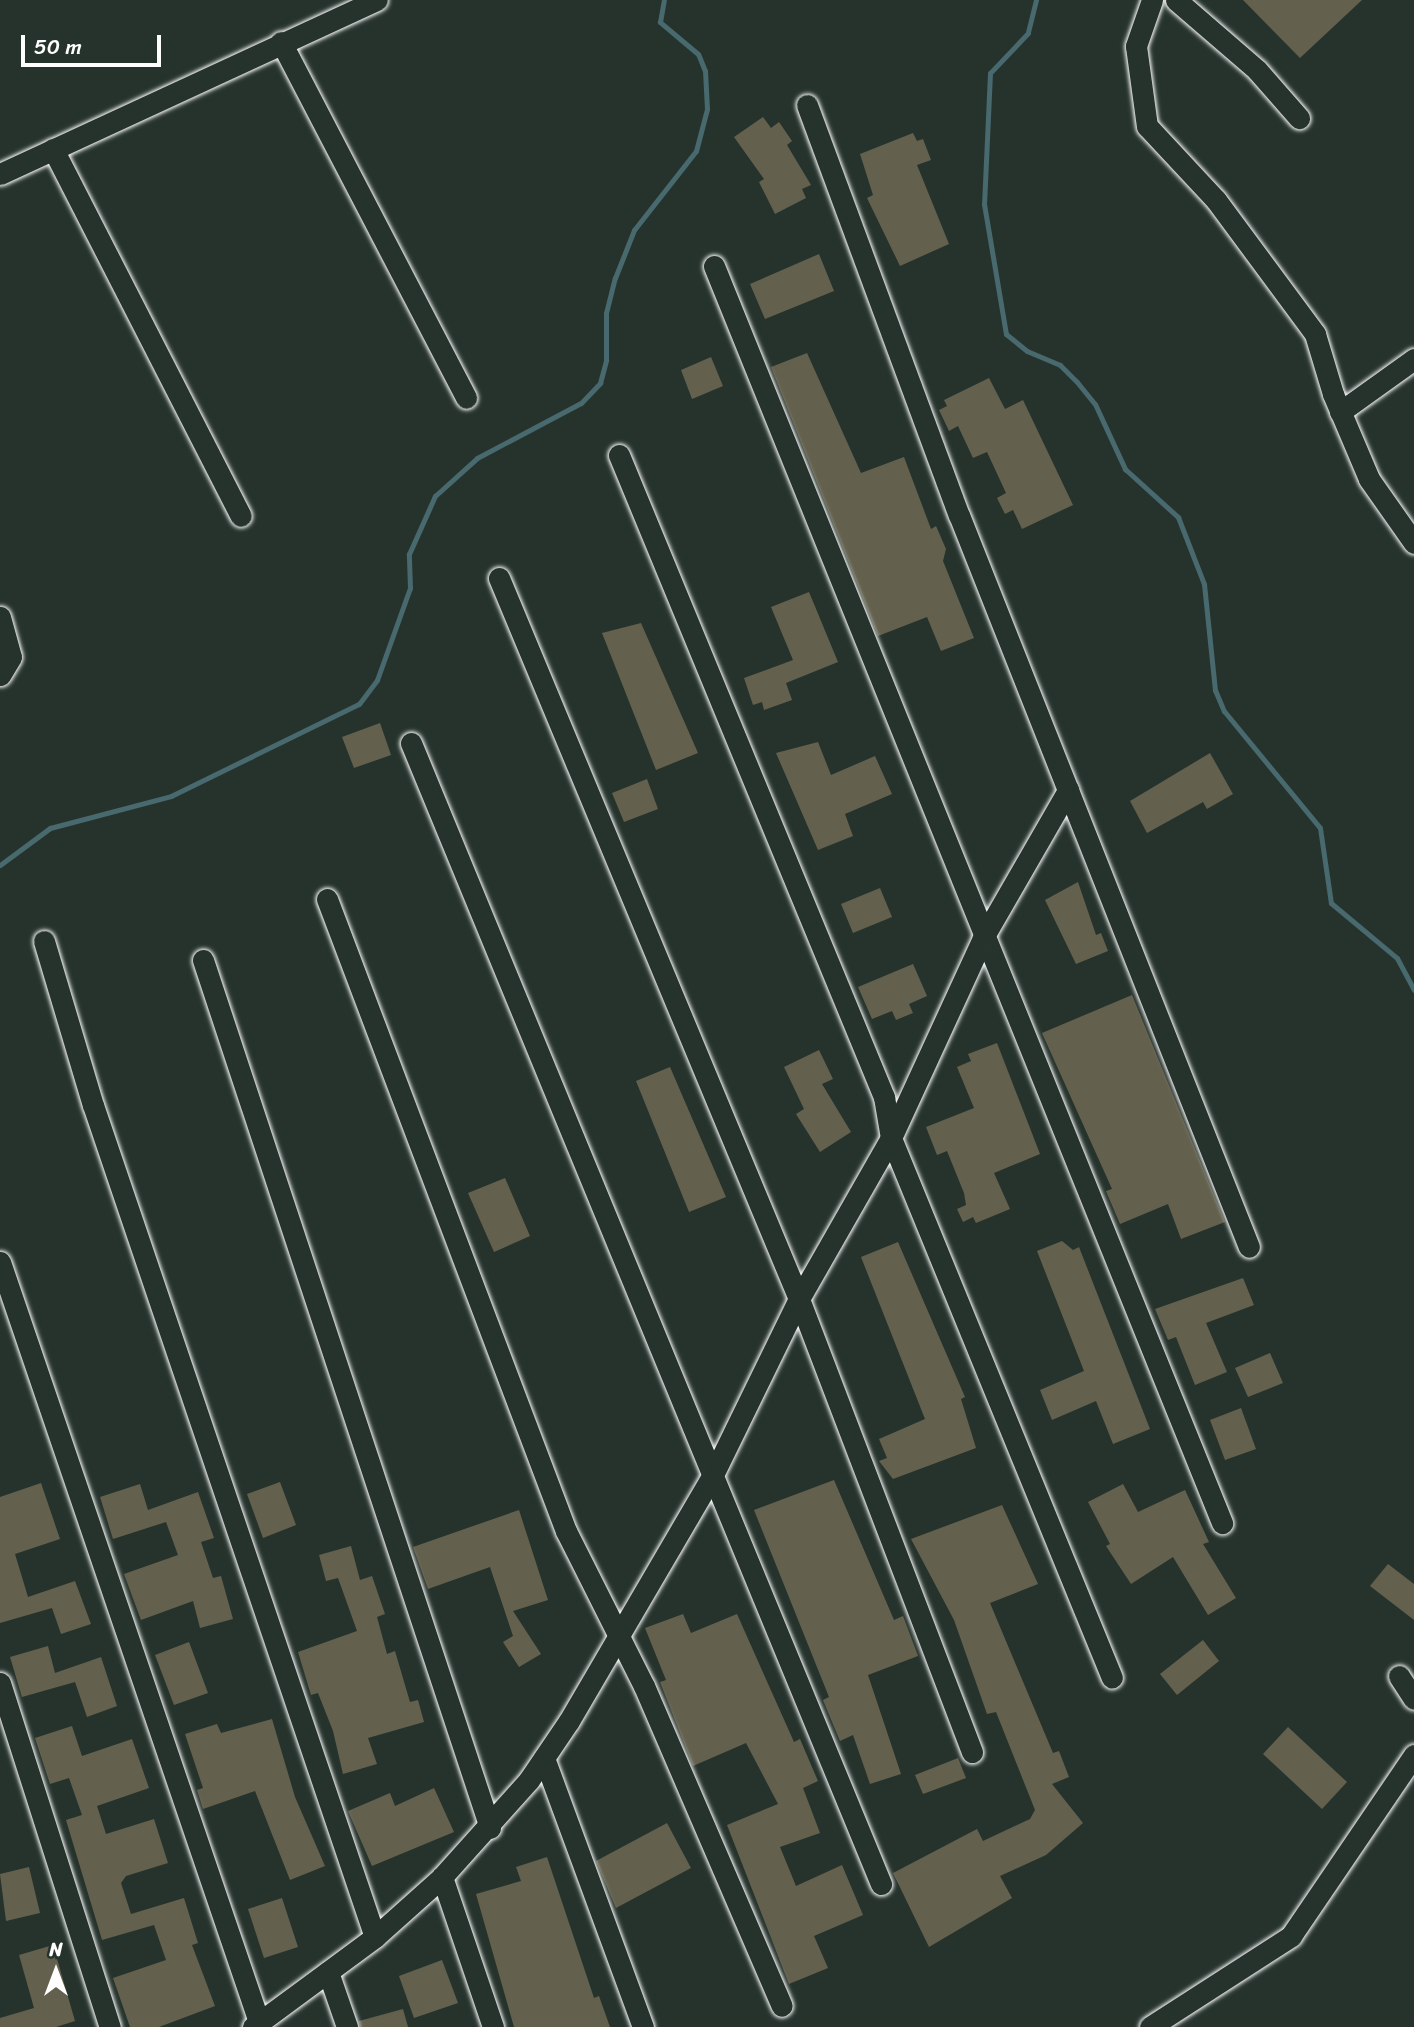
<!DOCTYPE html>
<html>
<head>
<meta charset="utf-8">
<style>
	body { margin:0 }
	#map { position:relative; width:1414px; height:2027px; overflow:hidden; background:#26332d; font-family:Sriracha,sans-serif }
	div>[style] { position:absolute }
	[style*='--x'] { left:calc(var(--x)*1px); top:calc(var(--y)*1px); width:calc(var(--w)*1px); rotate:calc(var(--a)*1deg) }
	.stream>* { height:5px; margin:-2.5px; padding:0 2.5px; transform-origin:2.5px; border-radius:2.5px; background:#48696e }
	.building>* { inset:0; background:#63614d }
	.roads { filter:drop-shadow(0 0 2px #fff) drop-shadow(0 0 2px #fff) }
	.minor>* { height:21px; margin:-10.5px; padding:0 10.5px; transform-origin:10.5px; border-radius:10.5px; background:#26332d }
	span { translate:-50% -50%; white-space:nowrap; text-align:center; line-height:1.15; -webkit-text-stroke:6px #26332d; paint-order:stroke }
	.north { position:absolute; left:21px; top:1936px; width:70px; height:70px; -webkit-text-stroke:5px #26332d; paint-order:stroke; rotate:0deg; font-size:19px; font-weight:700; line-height:28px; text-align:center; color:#fff }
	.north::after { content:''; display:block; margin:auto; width:24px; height:32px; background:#fff; clip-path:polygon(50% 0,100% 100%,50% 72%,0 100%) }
	.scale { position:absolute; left:21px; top:35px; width:140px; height:32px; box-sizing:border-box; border:4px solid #fff; border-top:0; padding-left:9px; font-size:21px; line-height:24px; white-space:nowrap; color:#fff; -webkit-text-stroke:5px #26332d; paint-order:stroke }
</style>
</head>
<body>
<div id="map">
	<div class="stream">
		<div style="--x:1036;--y:0;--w:34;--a:104"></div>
		<div style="--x:1028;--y:33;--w:55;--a:133.5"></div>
		<div style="--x:990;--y:73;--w:131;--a:92.6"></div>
		<div style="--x:984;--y:204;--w:132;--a:80.4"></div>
		<div style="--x:1006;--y:334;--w:27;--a:39"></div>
		<div style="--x:1027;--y:351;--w:36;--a:23"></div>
		<div style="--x:1060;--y:365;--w:24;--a:45"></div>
		<div style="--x:1077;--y:382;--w:28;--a:51"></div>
		<div style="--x:1095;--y:404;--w:72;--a:65.2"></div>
		<div style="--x:1125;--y:469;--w:72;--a:42.2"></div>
		<div style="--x:1178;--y:517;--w:72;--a:68.8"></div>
		<div style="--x:1204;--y:584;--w:107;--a:84.1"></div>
		<div style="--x:1215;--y:690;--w:23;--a:67"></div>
		<div style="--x:1224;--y:711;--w:151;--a:50.6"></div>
		<div style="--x:1320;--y:828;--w:76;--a:81.7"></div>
		<div style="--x:1331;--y:903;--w:86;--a:39.8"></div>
		<div style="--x:1397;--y:958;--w:36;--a:62"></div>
		<div style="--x:0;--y:865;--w:62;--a:-36.5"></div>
		<div style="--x:50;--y:828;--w:125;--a:-14.8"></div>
		<div style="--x:171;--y:796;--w:209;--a:-26.1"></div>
		<div style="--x:359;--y:704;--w:30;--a:-53"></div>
		<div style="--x:377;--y:680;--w:98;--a:-70.3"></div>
		<div style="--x:410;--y:588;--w:34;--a:-92"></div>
		<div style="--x:409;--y:554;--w:64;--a:-65.9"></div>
		<div style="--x:435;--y:496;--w:57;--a:-42.1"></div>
		<div style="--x:477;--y:458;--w:118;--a:-27.9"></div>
		<div style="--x:581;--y:403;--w:28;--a:-46"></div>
		<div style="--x:600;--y:383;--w:24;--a:-75"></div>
		<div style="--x:606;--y:360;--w:47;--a:-90"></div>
		<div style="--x:606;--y:313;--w:36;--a:-76"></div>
		<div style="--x:615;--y:278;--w:52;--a:-68.4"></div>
		<div style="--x:634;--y:230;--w:100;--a:-51.9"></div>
		<div style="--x:696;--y:151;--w:43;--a:-75.3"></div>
		<div style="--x:707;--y:109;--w:38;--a:-93"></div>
		<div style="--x:705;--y:71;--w:18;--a:-112"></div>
		<div style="--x:698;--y:54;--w:50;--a:-139.9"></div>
		<div style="--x:660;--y:22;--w:22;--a:-80"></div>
	</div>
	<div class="building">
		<div style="clip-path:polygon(1243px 0,1362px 0,1300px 58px)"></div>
		<div style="clip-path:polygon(763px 117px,771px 128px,779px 122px,792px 141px,787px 145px,811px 185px,802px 189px,806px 198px,775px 214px,759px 182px,764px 179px,734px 137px)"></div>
		<div style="clip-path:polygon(913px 133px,917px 141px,923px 139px,931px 160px,917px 165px,949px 244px,900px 266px,867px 198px,873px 195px,860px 154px)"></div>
		<div style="clip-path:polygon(819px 254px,834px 291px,765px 319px,750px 284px)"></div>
		<div style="clip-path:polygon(807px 353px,861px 473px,904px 457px,931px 529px,936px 526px,946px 549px,943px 561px,974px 638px,941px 651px,927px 617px,878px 636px,771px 367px)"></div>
		<div style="clip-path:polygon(711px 357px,723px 386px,692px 399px,681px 370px)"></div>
		<div style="clip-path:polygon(989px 378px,1005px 409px,1023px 400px,1073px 505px,1022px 529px,1013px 510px,1005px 514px,997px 498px,1006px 493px,987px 452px,973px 458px,958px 426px,949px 431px,939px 410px,947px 406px,944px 400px)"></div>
		<div style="clip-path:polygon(809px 592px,838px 662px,786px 683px,792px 700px,764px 710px,762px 702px,753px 705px,744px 678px,793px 660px,771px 607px)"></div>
		<div style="clip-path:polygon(641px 623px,698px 753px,656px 770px,602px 633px)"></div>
		<div style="clip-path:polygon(380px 723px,391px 755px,354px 768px,342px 737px)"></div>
		<div style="clip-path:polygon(818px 742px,831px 775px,875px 756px,892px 794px,845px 814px,853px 836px,818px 850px,776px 753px)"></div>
		<div style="clip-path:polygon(1210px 753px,1233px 794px,1207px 809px,1203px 802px,1147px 833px,1130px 801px)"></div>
		<div style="clip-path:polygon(647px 779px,658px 809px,624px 822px,612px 793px)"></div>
		<div style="clip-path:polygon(1078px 882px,1096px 935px,1101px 933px,1108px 951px,1076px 964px,1045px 900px)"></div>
		<div style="clip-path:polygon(880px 888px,892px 917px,853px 933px,841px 904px)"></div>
		<div style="clip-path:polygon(913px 964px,927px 996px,909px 1004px,913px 1013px,896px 1020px,892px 1011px,872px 1019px,858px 987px)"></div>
		<div style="clip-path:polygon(1132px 995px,1225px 1222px,1181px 1239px,1168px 1204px,1120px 1224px,1106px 1191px,1112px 1189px,1042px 1033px)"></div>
		<div style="clip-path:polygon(997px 1043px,1040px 1154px,994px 1173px,1010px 1209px,976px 1223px,973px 1217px,963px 1222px,957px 1209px,966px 1205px,964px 1193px,947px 1151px,937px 1155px,926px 1127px,974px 1108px,957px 1067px,971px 1061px,968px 1054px)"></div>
		<div style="clip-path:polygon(819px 1050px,833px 1079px,822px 1084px,851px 1132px,820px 1152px,796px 1114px,804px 1109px,784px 1067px)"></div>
		<div style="clip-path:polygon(670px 1067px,726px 1197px,689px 1212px,636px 1081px)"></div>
		<div style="clip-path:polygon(505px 1178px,530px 1236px,494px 1252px,468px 1193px)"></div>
		<div style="clip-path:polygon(1062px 1241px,1073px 1250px,1079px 1247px,1150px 1429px,1113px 1444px,1096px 1401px,1052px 1420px,1040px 1390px,1084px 1371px,1037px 1251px)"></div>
		<div style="clip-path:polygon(898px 1242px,965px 1397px,961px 1399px,976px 1448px,893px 1479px,879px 1461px,887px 1458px,879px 1439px,925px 1419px,861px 1257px)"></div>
		<div style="clip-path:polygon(1243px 1278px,1254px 1305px,1206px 1323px,1227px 1372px,1195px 1385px,1176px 1337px,1168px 1340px,1155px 1309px)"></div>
		<div style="clip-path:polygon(1270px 1353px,1283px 1383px,1248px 1397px,1235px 1368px)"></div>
		<div style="clip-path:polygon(1241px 1408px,1256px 1449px,1225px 1460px,1210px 1420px)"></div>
		<div style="clip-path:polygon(834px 1480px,894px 1620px,903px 1616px,918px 1656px,868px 1675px,901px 1774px,870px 1784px,853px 1735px,840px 1741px,823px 1700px,829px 1697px,754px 1510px)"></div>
		<div style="clip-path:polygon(280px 1482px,296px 1525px,263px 1538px,247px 1494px)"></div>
		<div style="clip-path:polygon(41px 1483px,60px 1539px,15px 1554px,28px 1597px,75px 1581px,91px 1624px,61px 1634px,52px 1608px,0 1623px,0 1497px)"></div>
		<div style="clip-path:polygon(140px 1484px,148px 1510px,198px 1492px,214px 1538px,201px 1542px,213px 1578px,221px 1576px,233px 1619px,200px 1628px,193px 1601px,141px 1620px,124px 1574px,178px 1555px,166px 1522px,113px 1539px,100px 1497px)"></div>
		<div style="clip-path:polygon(1123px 1484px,1138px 1512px,1185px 1490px,1209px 1542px,1203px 1544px,1236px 1598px,1208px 1615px,1173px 1557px,1131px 1584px,1106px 1546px,1110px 1544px,1088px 1502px)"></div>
		<div style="clip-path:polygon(1002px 1505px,1038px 1584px,990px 1603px,1053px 1753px,1059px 1751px,1069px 1777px,1052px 1784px,1083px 1823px,1046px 1855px,1000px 1876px,1012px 1898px,929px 1947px,893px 1873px,977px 1829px,983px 1841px,1030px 1819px,1035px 1810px,996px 1712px,987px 1714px,954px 1620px,911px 1539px)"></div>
		<div style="clip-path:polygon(519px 1510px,548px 1600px,513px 1611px,541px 1654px,519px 1667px,503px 1642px,513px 1636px,490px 1567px,428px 1589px,413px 1547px)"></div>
		<div style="clip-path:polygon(351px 1546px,360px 1580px,372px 1576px,385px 1614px,377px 1617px,387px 1654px,395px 1651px,410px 1702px,418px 1700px,424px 1722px,368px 1738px,377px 1764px,343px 1774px,333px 1731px,318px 1693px,311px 1695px,298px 1652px,357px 1631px,338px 1578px,326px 1581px,319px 1555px)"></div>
		<div style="clip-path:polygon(1388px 1564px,1414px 1584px,1414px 1620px,1370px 1586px)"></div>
		<div style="clip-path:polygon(683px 1614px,691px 1633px,737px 1614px,794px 1742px,800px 1739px,818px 1781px,803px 1788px,820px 1833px,780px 1847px,796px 1886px,842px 1865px,863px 1915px,814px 1936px,828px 1968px,789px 1984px,727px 1825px,778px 1804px,746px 1743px,693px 1766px,660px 1682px,666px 1680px,645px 1628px)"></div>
		<div style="clip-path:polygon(1203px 1640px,1219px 1661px,1177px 1695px,1160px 1674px)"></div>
		<div style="clip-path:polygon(189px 1642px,208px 1693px,174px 1705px,155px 1655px)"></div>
		<div style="clip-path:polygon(48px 1646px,55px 1673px,101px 1657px,117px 1706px,87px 1717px,75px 1682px,22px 1697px,10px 1657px)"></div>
		<div style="clip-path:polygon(272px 1719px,295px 1797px,325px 1866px,290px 1880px,255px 1791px,203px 1809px,197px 1790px,203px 1788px,185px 1734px,217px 1724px,221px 1733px)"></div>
		<div style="clip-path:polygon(72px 1726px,82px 1756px,132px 1739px,149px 1788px,97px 1806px,106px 1834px,154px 1819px,168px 1863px,126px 1876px,121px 1883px,131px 1914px,184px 1898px,198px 1943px,192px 1945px,215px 2006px,159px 2027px,130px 2027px,113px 1978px,166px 1960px,154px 1925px,102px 1940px,66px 1820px,82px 1815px,69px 1778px,50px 1784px,35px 1738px)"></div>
		<div style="clip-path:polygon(1288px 1727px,1347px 1782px,1322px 1809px,1263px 1754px)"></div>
		<div style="clip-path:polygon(958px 1758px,966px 1778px,923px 1794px,915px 1775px)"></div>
		<div style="clip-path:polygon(434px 1788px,454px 1832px,372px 1866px,348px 1811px,390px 1793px,395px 1806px)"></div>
		<div style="clip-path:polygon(667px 1823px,691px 1868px,616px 1908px,596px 1861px)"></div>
		<div style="clip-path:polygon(547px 1857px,594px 1998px,599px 1996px,610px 2027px,514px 2027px,476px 1894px,521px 1881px,516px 1867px)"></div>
		<div style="clip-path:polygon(29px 1867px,40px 1913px,6px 1921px,0 1874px)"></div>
		<div style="clip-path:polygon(282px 1898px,298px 1947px,264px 1958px,248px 1909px)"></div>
		<div style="clip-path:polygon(53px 1945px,75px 2021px,56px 2027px,0 2027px,0 2018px,34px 2008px,19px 1955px)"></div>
		<div style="clip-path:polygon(442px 1960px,458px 2003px,414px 2018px,399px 1976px)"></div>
		<div style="clip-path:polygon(403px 2009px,408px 2027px,360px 2027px,359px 2021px)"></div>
	</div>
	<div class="roads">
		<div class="minor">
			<div style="--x:1152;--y:0;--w:49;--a:109.2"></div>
			<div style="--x:1136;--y:46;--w:81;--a:82.2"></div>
			<div style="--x:1147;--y:126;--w:101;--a:47"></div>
			<div style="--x:1216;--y:200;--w:167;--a:53.5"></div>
			<div style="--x:1315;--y:334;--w:63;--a:73.3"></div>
			<div style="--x:1333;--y:394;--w:92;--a:67"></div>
			<div style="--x:1369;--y:479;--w:78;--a:54.9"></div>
			<div style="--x:1176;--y:0;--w:107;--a:40.8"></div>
			<div style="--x:1257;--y:70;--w:64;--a:48.8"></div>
			<div style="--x:281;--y:42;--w:401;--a:62.5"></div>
			<div style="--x:807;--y:105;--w:437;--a:69.7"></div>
			<div style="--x:959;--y:515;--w:787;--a:68.39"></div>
			<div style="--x:53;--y:149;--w:412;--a:62.9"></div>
			<div style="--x:0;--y:174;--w:415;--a:-24.8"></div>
			<div style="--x:714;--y:266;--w:1356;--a:67.99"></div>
			<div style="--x:1340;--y:412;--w:91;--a:-35.6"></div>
			<div style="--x:619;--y:455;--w:695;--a:67.57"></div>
			<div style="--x:884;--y:1097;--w:42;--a:80.3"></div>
			<div style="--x:891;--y:1138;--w:583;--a:67.74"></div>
			<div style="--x:499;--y:578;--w:781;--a:67.41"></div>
			<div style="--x:799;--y:1299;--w:485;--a:69.1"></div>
			<div style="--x:0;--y:617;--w:41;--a:74.6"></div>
			<div style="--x:11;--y:657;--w:21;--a:121"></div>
			<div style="--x:411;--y:743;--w:1234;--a:67.61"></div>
			<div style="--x:327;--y:899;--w:676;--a:69.29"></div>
			<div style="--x:566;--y:1531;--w:174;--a:63.3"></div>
			<div style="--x:644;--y:1686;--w:348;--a:66.7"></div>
			<div style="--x:44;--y:941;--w:171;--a:73.4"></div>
			<div style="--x:93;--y:1105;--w:878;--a:71.28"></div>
			<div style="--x:203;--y:960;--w:914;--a:71.7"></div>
			<div style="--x:0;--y:1262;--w:803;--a:71.18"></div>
			<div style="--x:1399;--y:1676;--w:27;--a:57"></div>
			<div style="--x:0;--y:1683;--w:361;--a:72.3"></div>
			<div style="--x:544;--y:1758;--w:287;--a:69.8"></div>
			<div style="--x:442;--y:1877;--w:158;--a:71.2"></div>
			<div style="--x:328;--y:1972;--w:58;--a:70.9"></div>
			<div style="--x:253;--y:2027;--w:152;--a:-36.4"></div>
			<div style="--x:375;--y:1937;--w:90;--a:-41.8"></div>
			<div style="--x:442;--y:1877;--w:130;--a:-48.1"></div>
			<div style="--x:529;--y:1780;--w:71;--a:-55.9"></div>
			<div style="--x:569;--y:1721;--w:285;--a:-59.7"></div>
			<div style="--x:713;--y:1475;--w:196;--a:-64"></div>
			<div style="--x:799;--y:1299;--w:185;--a:-60.3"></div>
			<div style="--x:891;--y:1138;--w:220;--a:-65.3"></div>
			<div style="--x:983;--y:938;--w:171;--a:-60.1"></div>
			<div style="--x:1150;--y:2027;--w:168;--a:-32.8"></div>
			<div style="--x:1291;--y:1936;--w:219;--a:-55.8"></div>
		</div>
	</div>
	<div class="north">N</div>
	<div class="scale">50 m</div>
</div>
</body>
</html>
